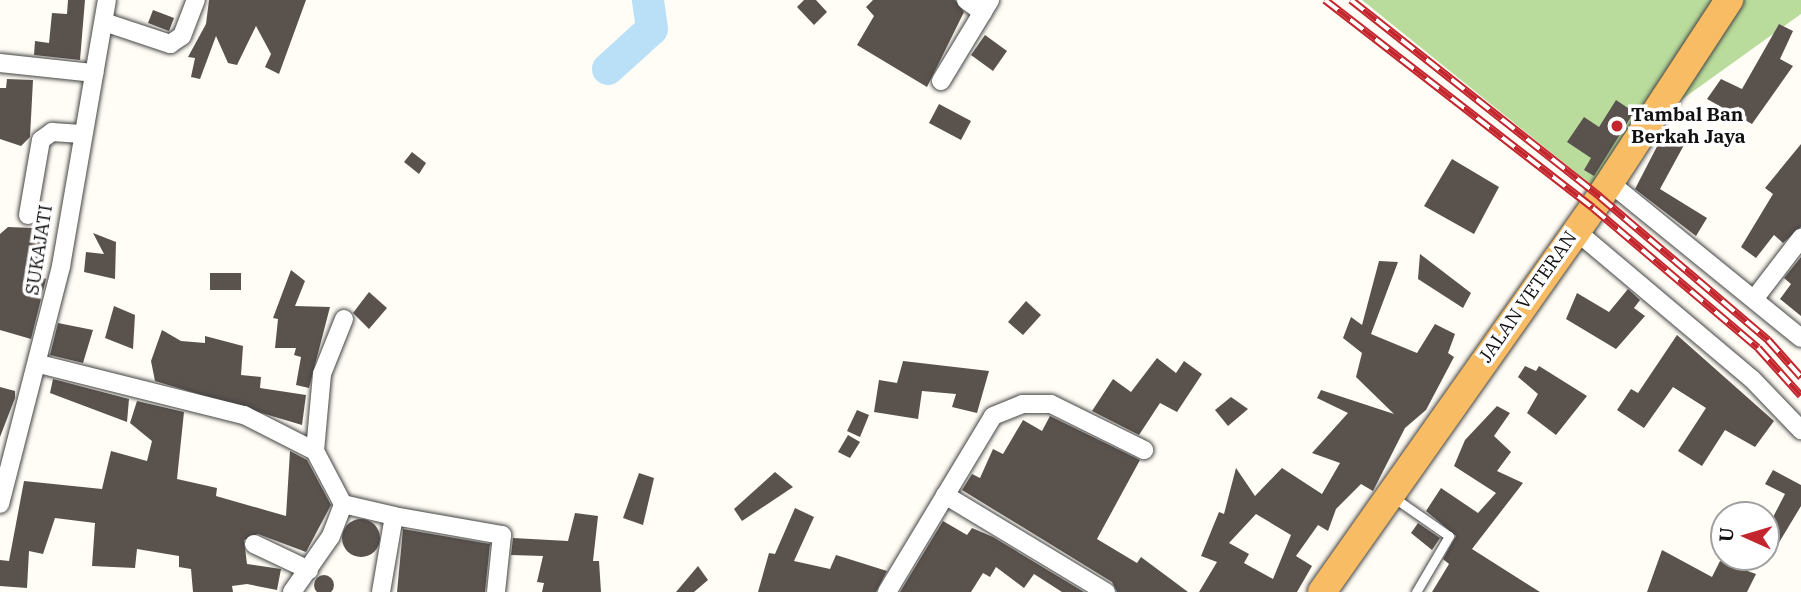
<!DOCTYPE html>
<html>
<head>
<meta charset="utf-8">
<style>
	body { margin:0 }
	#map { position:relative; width:1801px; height:592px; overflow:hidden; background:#fffdf5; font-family:"IBM Plex Serif",serif }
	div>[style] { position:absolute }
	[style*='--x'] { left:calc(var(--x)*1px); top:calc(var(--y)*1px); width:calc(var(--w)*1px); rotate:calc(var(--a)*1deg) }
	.forest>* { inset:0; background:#b9dc9c }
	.river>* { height:32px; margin:-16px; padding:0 16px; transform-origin:16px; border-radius:16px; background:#b9e0f7 }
	.building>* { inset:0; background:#5a524d }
	.round { border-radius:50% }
	.roads { filter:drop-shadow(0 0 2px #444) drop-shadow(0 0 2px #444) }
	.service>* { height:9px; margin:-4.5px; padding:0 4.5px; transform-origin:4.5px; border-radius:4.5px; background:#fff }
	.minor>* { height:18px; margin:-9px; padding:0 9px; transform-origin:9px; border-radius:9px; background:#fff }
	.trunk>* { height:28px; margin:-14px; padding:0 14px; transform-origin:14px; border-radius:14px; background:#f7bc64 }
	.rail>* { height:8px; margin-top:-4px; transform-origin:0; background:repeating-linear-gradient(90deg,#fff 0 16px,#c4262e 0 32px); box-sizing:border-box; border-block:2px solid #c4262e }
	.dots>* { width:19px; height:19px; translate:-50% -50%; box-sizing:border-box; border:4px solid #fff; border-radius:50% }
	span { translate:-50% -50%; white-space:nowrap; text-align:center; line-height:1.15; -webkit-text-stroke:7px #fff; paint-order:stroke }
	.poi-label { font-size:19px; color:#111; font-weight:700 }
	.left { translate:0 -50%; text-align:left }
	.street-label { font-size:19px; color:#111 }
	.north { position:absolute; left:1710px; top:501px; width:70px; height:70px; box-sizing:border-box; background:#fff; border:2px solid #a0a0a0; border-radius:50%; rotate:274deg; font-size:19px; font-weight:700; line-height:28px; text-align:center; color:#111 }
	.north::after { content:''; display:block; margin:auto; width:24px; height:32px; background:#c4262e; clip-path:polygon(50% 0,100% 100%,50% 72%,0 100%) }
</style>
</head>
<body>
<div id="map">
	<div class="forest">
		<div style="clip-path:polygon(1362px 0,1801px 0,1801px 14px,1663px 113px,1611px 201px)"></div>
	</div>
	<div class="river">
		<div style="--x:608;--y:69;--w:59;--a:-42.3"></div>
		<div style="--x:652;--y:29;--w:29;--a:-98"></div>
	</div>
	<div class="building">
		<div style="clip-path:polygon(68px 0,85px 0,80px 60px,34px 55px,35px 41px,49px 43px,52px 13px,67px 14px)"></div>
		<div style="clip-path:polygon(209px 0,306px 0,279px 74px,265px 67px,271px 54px,256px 26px,237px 65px,228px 63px,216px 36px,200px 79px,191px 77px,195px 58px,188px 57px,206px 24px)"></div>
		<div style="clip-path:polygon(804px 0,816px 0,827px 12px,814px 25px,797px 7px)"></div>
		<div style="clip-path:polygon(873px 0,955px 0,964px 12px,927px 87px,857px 45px,874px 16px,866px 7px)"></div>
		<div style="clip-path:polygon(153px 10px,174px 18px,169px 31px,148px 23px)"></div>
		<div style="clip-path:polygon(1779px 24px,1793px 31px,1780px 59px,1793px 66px,1752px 124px,1707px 99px,1721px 79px,1742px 89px)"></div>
		<div style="clip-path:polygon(985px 35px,1007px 51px,993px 71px,971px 55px)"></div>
		<div style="clip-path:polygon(7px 79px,33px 80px,30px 137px,21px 146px,0 139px,0 88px,6px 88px)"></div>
		<div style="clip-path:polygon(1616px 100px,1634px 112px,1594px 176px,1584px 170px,1591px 158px,1567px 142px,1584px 117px,1599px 127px)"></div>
		<div style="clip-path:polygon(939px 104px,971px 121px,961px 140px,929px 123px)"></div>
		<div style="clip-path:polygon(1665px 131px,1684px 145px,1660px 189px,1707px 218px,1696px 236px,1635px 189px)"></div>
		<div style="clip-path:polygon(1801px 144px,1801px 227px,1783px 243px,1774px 235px,1756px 258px,1741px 247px,1773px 194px,1765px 188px)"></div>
		<div style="clip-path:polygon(412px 152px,426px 163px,419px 174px,404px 162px)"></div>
		<div style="clip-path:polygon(1452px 159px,1499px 187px,1474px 234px,1424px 206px)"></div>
		<div style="clip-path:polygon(8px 227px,34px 228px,46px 240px,44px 263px,31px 260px,28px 271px,46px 279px,31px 339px,0 330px,0 234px)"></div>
		<div style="clip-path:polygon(93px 233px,116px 242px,115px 279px,84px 272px,86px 252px,104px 254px)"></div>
		<div style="clip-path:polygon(1420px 254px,1471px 293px,1463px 308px,1418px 279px)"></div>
		<div style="clip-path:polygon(1801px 257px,1801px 316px,1780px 299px,1791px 284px,1784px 278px)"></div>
		<div style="clip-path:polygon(evenodd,1379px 261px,1398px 262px,1371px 334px,1417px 353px,1435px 324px,1455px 334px,1448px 353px,1454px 357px,1426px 410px,1405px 428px,1373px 491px,1361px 484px,1336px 509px,1328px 531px,1318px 525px,1296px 556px,1312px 566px,1297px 592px,1199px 592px,1217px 562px,1201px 556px,1219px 512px,1224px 514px,1236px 468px,1255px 496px,1282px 468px,1322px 494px,1340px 463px,1312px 453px,1348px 413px,1317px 398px,1321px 390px,1394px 414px,1356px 377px,1362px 353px,1343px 338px,1351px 317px,1362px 325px,1379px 261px,1256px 514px,1291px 535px,1273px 579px,1244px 563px,1249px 554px,1229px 543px,1256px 514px)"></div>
		<div style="clip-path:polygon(291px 270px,305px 281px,295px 306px,330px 307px,309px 388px,296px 385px,301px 357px,294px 355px,296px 348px,275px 348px,278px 319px,273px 318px)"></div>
		<div style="clip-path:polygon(210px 273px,241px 273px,241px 290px,210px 290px)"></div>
		<div style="clip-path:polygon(1628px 289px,1640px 300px,1634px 308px,1645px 316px,1616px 349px,1566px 319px,1577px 293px,1609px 312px)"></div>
		<div style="clip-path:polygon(369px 292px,387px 308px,369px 329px,353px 313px)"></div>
		<div style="clip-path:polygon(1026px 301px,1041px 315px,1023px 335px,1008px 322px)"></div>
		<div style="clip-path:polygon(114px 306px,135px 315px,133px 349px,105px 338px)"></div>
		<div style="clip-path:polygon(58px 323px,93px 330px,83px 363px,50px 355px)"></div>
		<div style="clip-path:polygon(162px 330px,181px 341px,205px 343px,205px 336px,243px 346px,241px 375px,261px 377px,260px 388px,306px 395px,302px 425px,155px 381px,151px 361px)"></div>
		<div style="clip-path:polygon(1677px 335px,1774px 421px,1755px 447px,1725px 430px,1702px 466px,1678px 451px,1706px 408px,1673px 387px,1644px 428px,1617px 410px,1631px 389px,1638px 393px)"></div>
		<div style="clip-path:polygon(1157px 358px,1176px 373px,1184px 361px,1202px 374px,1177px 412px,1160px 403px,1139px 435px,1092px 411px,1113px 379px,1131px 392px)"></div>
		<div style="clip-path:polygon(903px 361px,989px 371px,977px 413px,952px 407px,956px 394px,922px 391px,918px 419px,874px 412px,879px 380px,897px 383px)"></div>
		<div style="clip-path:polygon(1525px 366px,1536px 371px,1539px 366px,1587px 396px,1556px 435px,1527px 413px,1538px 394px,1518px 377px)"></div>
		<div style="clip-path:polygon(53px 379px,129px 399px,127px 422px,50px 393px)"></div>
		<div style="clip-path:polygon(0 387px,15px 391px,15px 398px,0 437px)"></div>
		<div style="clip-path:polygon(1231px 397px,1248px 409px,1228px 426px,1215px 410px)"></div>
		<div style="clip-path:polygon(137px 401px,184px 412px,177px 479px,217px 488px,216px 496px,286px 516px,290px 451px,307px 460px,331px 505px,306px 552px,258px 534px,244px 540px,247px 564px,281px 569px,277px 590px,247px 584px,232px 586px,233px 592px,193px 592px,191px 569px,179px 567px,179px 556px,137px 549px,135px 568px,92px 566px,95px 523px,55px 518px,43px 554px,29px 551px,27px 588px,0 586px,0 560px,9px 561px,24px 481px,102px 489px,111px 451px,147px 461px,152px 441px,130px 423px)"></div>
		<div style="clip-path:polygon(1497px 406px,1510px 413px,1494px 436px,1511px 452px,1497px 471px,1523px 483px,1472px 549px,1540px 592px,1432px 592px,1449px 564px,1443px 559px,1456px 536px,1426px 511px,1441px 488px,1478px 513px,1496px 493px,1454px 466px,1465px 440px)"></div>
		<div style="clip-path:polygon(857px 410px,869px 415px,860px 437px,847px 431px)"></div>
		<div style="clip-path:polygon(1050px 416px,1140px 460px,1097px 539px,1137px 563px,1141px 557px,1188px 592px,1117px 592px,1112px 582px,962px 490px,972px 474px,980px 478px,993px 449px,1003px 454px,1023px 420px,1042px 431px)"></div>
		<div style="clip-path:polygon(848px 435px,860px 442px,850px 458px,838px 452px)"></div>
		<div style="clip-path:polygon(1773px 470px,1801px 485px,1801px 506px,1777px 546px,1766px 541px,1766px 519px,1771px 521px,1785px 494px,1765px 484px)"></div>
		<div style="clip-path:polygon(775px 472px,793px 487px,742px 521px,734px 509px)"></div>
		<div style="clip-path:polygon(639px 473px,654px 478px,643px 525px,623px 518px)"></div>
		<div style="clip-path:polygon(795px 508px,814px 517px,794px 561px,830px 569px,836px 555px,887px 571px,876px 592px,758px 592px,769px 553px,775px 554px)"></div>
		<div style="clip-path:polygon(575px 513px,598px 516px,593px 561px,599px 561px,601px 592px,542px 592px,544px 583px,537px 582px,543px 556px,511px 555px,513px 538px,568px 541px)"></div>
		<div class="round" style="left:342px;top:519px;width:38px;height:38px"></div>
		<div style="clip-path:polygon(943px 521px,967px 535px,972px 528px,993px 537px,1084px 592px,1062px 592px,1034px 574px,1024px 588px,996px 567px,990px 577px,983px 573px,971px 592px,900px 592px)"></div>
		<div style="clip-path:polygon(1418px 523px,1440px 538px,1432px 550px,1411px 533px)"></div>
		<div style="clip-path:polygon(403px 529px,490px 544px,485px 592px,397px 592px)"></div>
		<div style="clip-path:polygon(1662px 550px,1712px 577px,1720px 561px,1756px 574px,1747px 592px,1647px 592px)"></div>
		<div style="clip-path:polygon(698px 566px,708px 580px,694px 592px,676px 592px)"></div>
		<div class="round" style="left:314px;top:575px;width:20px;height:20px"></div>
	</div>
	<div class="roads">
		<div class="service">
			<div style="--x:1393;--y:497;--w:68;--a:34.9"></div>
			<div style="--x:1449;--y:536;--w:65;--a:120.5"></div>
		</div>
		<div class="minor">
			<div style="--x:966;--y:0;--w:21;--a:37"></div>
			<div style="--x:104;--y:22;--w:70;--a:18.4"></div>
			<div style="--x:170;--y:44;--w:14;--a:-34"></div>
			<div style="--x:182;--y:36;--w:39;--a:-69"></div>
			<div style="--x:0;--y:63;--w:95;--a:6.1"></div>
			<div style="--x:941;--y:81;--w:95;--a:-58.8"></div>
			<div style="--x:1609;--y:182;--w:247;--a:39.1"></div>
			<div style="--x:28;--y:215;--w:76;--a:-80.2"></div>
			<div style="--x:41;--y:140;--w:14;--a:-36"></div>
			<div style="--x:52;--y:132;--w:30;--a:4"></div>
			<div style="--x:1575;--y:230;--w:231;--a:40.1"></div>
			<div style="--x:1752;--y:379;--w:71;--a:46.1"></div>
			<div style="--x:1755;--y:298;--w:76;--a:-52.5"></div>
			<div style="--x:344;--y:319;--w:59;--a:111.8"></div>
			<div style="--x:322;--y:374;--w:77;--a:95.2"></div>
			<div style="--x:315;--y:451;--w:60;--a:62.2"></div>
			<div style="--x:343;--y:504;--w:52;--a:13.2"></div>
			<div style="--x:39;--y:364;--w:211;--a:14"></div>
			<div style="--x:244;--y:415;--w:80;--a:26.9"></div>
			<div style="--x:945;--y:495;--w:188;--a:31.1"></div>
			<div style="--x:0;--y:504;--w:246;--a:-75.6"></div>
			<div style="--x:61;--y:266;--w:270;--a:-80.2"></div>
			<div style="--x:254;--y:544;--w:61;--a:25.3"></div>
			<div style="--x:292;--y:592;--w:68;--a:-55.1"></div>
			<div style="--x:331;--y:536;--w:34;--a:-69"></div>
			<div style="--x:381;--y:592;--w:77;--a:-80.3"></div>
			<div style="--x:394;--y:516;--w:110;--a:10"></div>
			<div style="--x:502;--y:535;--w:57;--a:96"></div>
			<div style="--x:887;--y:592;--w:205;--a:-58.9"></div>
			<div style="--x:993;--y:416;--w:31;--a:-22"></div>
			<div style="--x:1022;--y:404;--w:29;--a:0"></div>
			<div style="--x:1051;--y:404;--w:104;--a:26.3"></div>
		</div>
		<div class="trunk">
			<div style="--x:1322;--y:592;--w:470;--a:-54.8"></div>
			<div style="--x:1593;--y:208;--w:249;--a:-56.8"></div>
		</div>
	</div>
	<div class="rail">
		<div style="--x:1325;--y:0;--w:339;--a:37.8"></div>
		<div style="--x:1593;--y:208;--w:216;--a:40.3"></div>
		<div style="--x:1758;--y:348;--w:64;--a:48.1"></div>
		<div style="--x:1351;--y:0;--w:318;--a:38.3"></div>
		<div style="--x:1600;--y:197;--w:221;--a:40.4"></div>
		<div style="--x:1768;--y:340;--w:50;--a:48.3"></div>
	</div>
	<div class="dots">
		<div style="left:1617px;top:126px;background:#c4262e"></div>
	</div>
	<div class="poi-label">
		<span class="left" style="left:1631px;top:126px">Tambal Ban<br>Berkah Jaya</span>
	</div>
	<div class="street-label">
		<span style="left:39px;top:250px;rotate:-81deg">SUKAJATI</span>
		<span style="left:1528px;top:297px;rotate:-55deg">JALAN VETERAN</span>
	</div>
	<div class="north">U</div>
</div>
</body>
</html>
